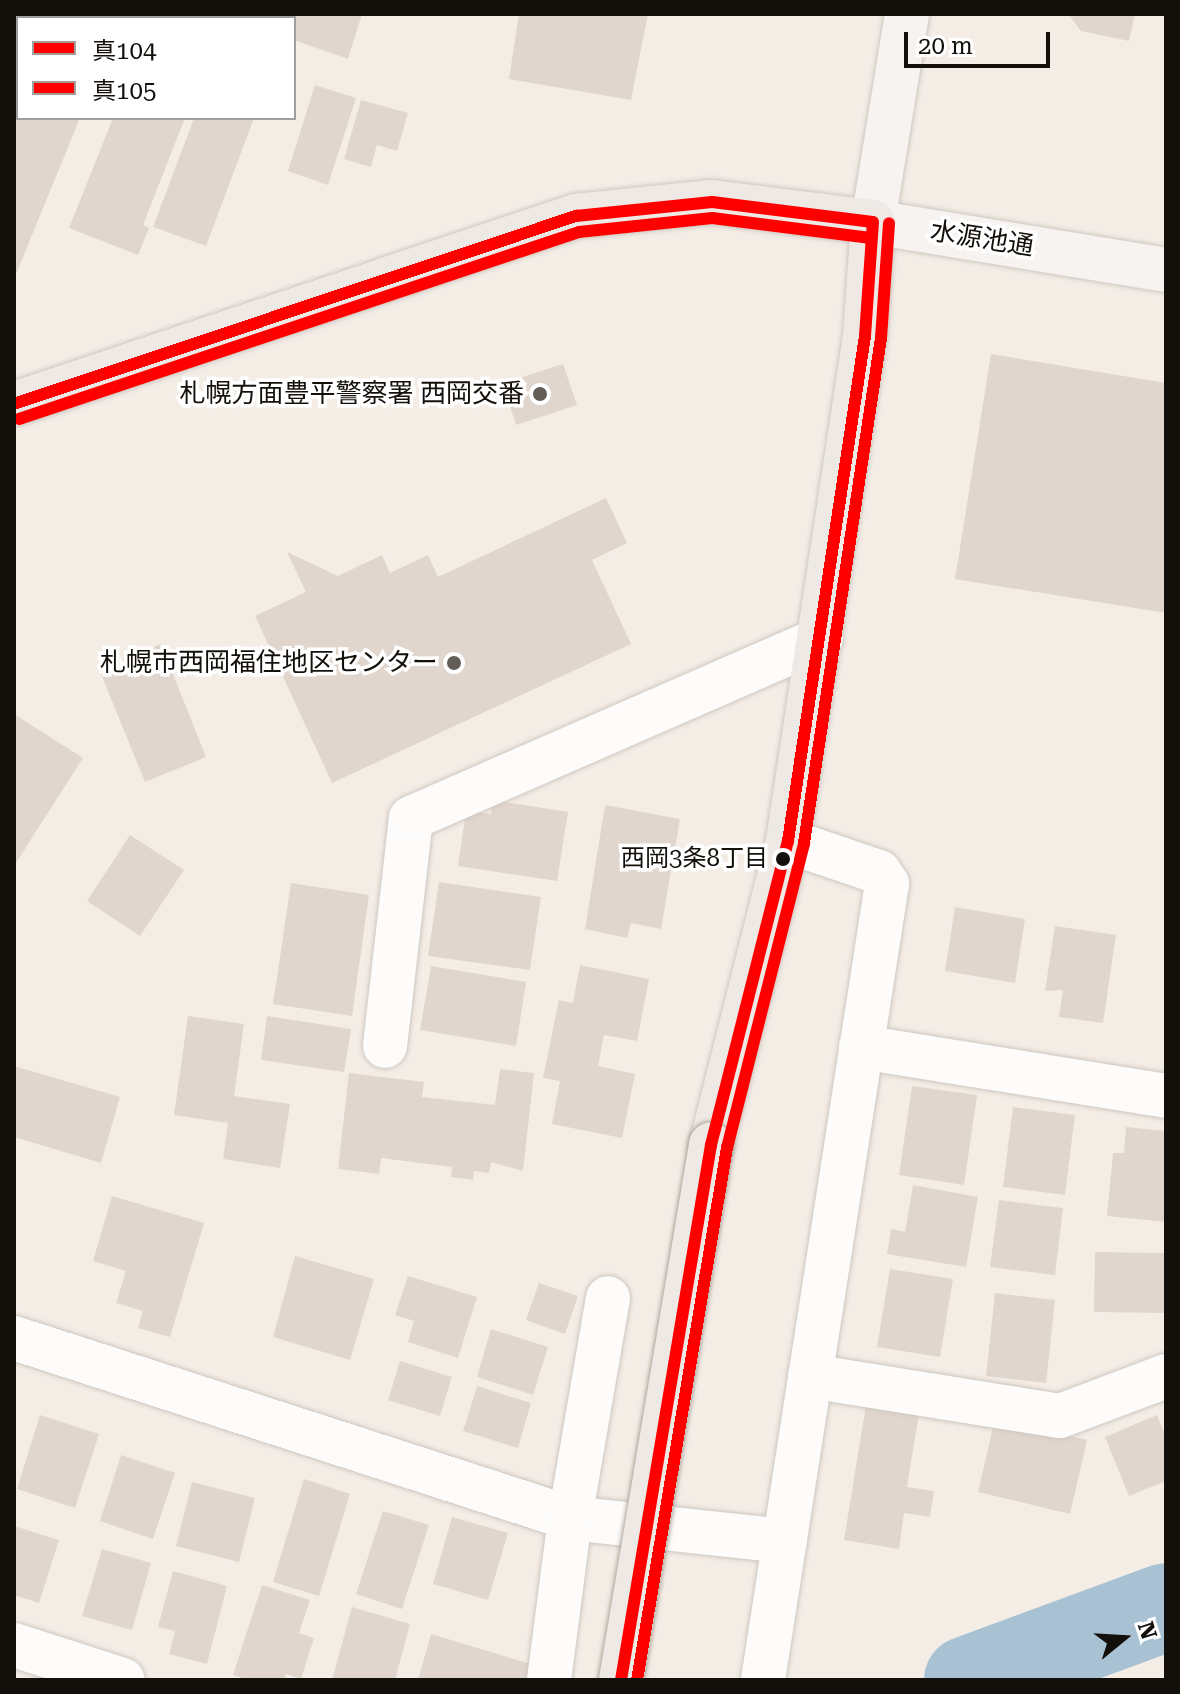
<!DOCTYPE html>
<html>
<head>
<meta charset="utf-8">
<style>
	body { margin:0 }
	#map { position:relative; width:1180px; height:1694px; overflow:hidden; background:#f4ede6; font-family:"Roboto Serif","Noto Sans JP",serif }
	div>[style] { position:absolute }
	[style*='--x'] { left:calc(var(--x)*1px); top:calc(var(--y)*1px); width:calc(var(--w)*1px); rotate:calc(var(--a)*1deg) }
	.river>* { height:88px; margin:-44px; padding:0 44px; transform-origin:44px; border-radius:44px; background:#a8c2d3 }
	.building>* { inset:0; background:#e1d6cd }
	.roads { filter:drop-shadow(0 0 2px #cec8c2) drop-shadow(0 0 2px #cec8c2) }
	.street>* { height:44px; margin:-22px; padding:0 22px; transform-origin:22px; border-radius:22px; background:#fdfcfb }
	.secondary>* { height:44px; margin:-22px; padding:0 22px; transform-origin:22px; border-radius:22px; background:#f6f3f0 }
	.primary>* { height:44px; margin:-22px; padding:0 22px; transform-origin:22px; border-radius:22px; background:#eee9e4 }
	.bridges { filter:drop-shadow(0 0 2px #b1a69d) drop-shadow(0 0 2px #b1a69d) }
	.primary-bridge>* { height:44px; margin:-22px; padding:0 22px; transform-origin:22px; border-radius:22px; background:#eee9e4 }
	.bus-1>* { height:12px; margin:-6px; padding:0 6px; transform-origin:6px; border-radius:6px; background:#f00 }
	.bus-2>* { height:12px; margin:-6px; padding:0 6px; transform-origin:6px; border-radius:6px; background:#f00 }
	.dots>* { width:22px; height:22px; translate:-50% -50%; box-sizing:border-box; border:4px solid #fff; border-radius:50% }
	span { translate:-50% -50%; white-space:nowrap; text-align:center; line-height:1.15; -webkit-text-stroke:7px #fff; paint-order:stroke }
	.bus-label { font-size:24px; color:#130f0a }
	.right { translate:-100% -50%; text-align:right }
	.street-label { font-size:26px; color:#130f0a }
	.poi-label { font-size:26px; color:#130f0a }
	.frame { position:absolute; inset:0; border:16px solid #130f0a; pointer-events:none }
	.legend { position:absolute; left:16px; top:16px; width:280px; height:104px; box-sizing:border-box; background:#fff; border:2px solid #a19f9d; margin:0; padding:10px 14px; list-style:none; font-size:24px; color:#130f0a }
	.legend li { display:flex; align-items:center; gap:16px; height:40px }
	.legend b { width:40px; border:2px solid #a19f9d }
	.north { position:absolute; left:1084px; top:1598px; width:80px; height:80px; -webkit-text-stroke:6px #fff; paint-order:stroke; rotate:72deg; font-size:22px; font-weight:700; line-height:32px; text-align:center; color:#130f0a }
	.north::after { content:''; display:block; margin:auto; width:28px; height:36px; background:#130f0a; clip-path:polygon(50% 0,100% 100%,50% 72%,0 100%) }
	.scale { position:absolute; left:904px; top:32px; width:146px; height:36px; box-sizing:border-box; border:4px solid #130f0a; border-top:0; padding-left:10px; font-size:24px; line-height:28px; white-space:nowrap; color:#130f0a; -webkit-text-stroke:6px #fff; paint-order:stroke }
</style>
</head>
<body>
<div id="map">
	<div class="river">
		<div style="--x:968;--y:1680;--w:211;--a:-20.2"></div>
	</div>
	<div class="building">
		<div style="clip-path:polygon(14px 14px,94px 18px,18px 18px,18px 118px,80px 118px,14px 279px)"></div>
		<div style="clip-path:polygon(253px 14px,362px 14px,348px 59px,294px 40px,294px 18px,251px 18px)"></div>
		<div style="clip-path:polygon(519px 14px,648px 14px,631px 100px,509px 79px)"></div>
		<div style="clip-path:polygon(1068px 14px,1135px 14px,1129px 41px,1081px 31px)"></div>
		<div style="clip-path:polygon(315px 85px,356px 98px,328px 185px,288px 171px)"></div>
		<div style="clip-path:polygon(361px 100px,408px 113px,397px 151px,377px 145px,371px 167px,344px 159px)"></div>
		<div style="clip-path:polygon(113px 118px,185px 118px,143px 225px,149px 228px,138px 255px,69px 228px)"></div>
		<div style="clip-path:polygon(194px 118px,254px 118px,206px 246px,153px 227px)"></div>
		<div style="clip-path:polygon(991px 354px,1166px 383px,1166px 613px,955px 579px)"></div>
		<div style="clip-path:polygon(563px 364px,577px 405px,516px 425px,503px 383px)"></div>
		<div style="clip-path:polygon(606px 498px,627px 543px,592px 560px,631px 644px,332px 783px,255px 616px,306px 592px,287px 552px,338px 576px,382px 555px,390px 573px,428px 555px,438px 577px)"></div>
		<div style="clip-path:polygon(161px 644px,206px 757px,145px 782px,99px 669px)"></div>
		<div style="clip-path:polygon(14px 714px,83px 758px,14px 866px)"></div>
		<div style="clip-path:polygon(493px 800px,568px 812px,557px 881px,458px 866px,466px 811px,491px 814px)"></div>
		<div style="clip-path:polygon(605px 805px,680px 819px,661px 929px,631px 923px,627px 938px,585px 929px)"></div>
		<div style="clip-path:polygon(130px 835px,184px 870px,140px 936px,87px 901px)"></div>
		<div style="clip-path:polygon(439px 882px,541px 897px,530px 970px,428px 956px)"></div>
		<div style="clip-path:polygon(291px 883px,369px 895px,352px 1016px,273px 1004px)"></div>
		<div style="clip-path:polygon(955px 907px,1025px 919px,1015px 983px,945px 971px)"></div>
		<div style="clip-path:polygon(1055px 926px,1116px 935px,1103px 1023px,1059px 1017px,1063px 990px,1045px 991px)"></div>
		<div style="clip-path:polygon(580px 965px,649px 979px,637px 1041px,604px 1035px,598px 1066px,635px 1074px,622px 1138px,552px 1124px,560px 1081px,543px 1078px,559px 1000px,573px 1003px)"></div>
		<div style="clip-path:polygon(431px 966px,526px 982px,516px 1046px,420px 1030px)"></div>
		<div style="clip-path:polygon(188px 1016px,244px 1024px,234px 1096px,290px 1104px,280px 1168px,223px 1159px,228px 1123px,174px 1115px)"></div>
		<div style="clip-path:polygon(267px 1016px,351px 1029px,344px 1072px,261px 1060px)"></div>
		<div style="clip-path:polygon(14px 1066px,120px 1097px,101px 1163px,14px 1137px)"></div>
		<div style="clip-path:polygon(500px 1069px,534px 1073px,523px 1171px,491px 1162px,489px 1173px,474px 1171px,473px 1180px,451px 1177px,452px 1167px,381px 1158px,379px 1174px,338px 1169px,349px 1073px,424px 1082px,422px 1097px,495px 1105px)"></div>
		<div style="clip-path:polygon(912px 1086px,977px 1095px,964px 1185px,899px 1175px)"></div>
		<div style="clip-path:polygon(1013px 1107px,1075px 1115px,1065px 1195px,1003px 1187px)"></div>
		<div style="clip-path:polygon(1126px 1127px,1166px 1131px,1166px 1222px,1107px 1216px,1113px 1153px,1124px 1153px)"></div>
		<div style="clip-path:polygon(913px 1185px,978px 1197px,966px 1267px,887px 1254px,891px 1229px,905px 1232px)"></div>
		<div style="clip-path:polygon(112px 1196px,204px 1223px,170px 1337px,138px 1328px,143px 1311px,116px 1303px,126px 1271px,93px 1261px)"></div>
		<div style="clip-path:polygon(999px 1200px,1063px 1208px,1055px 1275px,990px 1267px)"></div>
		<div style="clip-path:polygon(1095px 1252px,1166px 1253px,1166px 1313px,1094px 1312px)"></div>
		<div style="clip-path:polygon(295px 1256px,374px 1279px,350px 1360px,273px 1337px)"></div>
		<div style="clip-path:polygon(890px 1269px,953px 1279px,940px 1357px,877px 1347px)"></div>
		<div style="clip-path:polygon(408px 1276px,477px 1297px,458px 1358px,408px 1342px,414px 1321px,395px 1315px)"></div>
		<div style="clip-path:polygon(539px 1283px,578px 1296px,565px 1334px,526px 1320px)"></div>
		<div style="clip-path:polygon(995px 1293px,1055px 1300px,1046px 1383px,986px 1376px)"></div>
		<div style="clip-path:polygon(491px 1329px,548px 1347px,533px 1395px,477px 1377px)"></div>
		<div style="clip-path:polygon(400px 1361px,452px 1377px,440px 1416px,388px 1400px)"></div>
		<div style="clip-path:polygon(477px 1386px,531px 1403px,518px 1448px,463px 1431px)"></div>
		<div style="clip-path:polygon(867px 1399px,920px 1407px,907px 1487px,934px 1491px,930px 1517px,904px 1513px,899px 1549px,844px 1540px)"></div>
		<div style="clip-path:polygon(40px 1415px,99px 1434px,75px 1508px,17px 1489px)"></div>
		<div style="clip-path:polygon(1157px 1415px,1166px 1437px,1166px 1481px,1129px 1496px,1105px 1437px)"></div>
		<div style="clip-path:polygon(995px 1418px,1087px 1440px,1070px 1514px,978px 1492px)"></div>
		<div style="clip-path:polygon(121px 1455px,175px 1473px,153px 1539px,100px 1521px)"></div>
		<div style="clip-path:polygon(304px 1479px,350px 1494px,319px 1596px,273px 1582px)"></div>
		<div style="clip-path:polygon(192px 1482px,255px 1498px,239px 1562px,176px 1546px)"></div>
		<div style="clip-path:polygon(383px 1511px,429px 1525px,402px 1609px,356px 1594px)"></div>
		<div style="clip-path:polygon(452px 1517px,508px 1533px,488px 1600px,433px 1584px)"></div>
		<div style="clip-path:polygon(14px 1526px,59px 1540px,39px 1603px,14px 1595px)"></div>
		<div style="clip-path:polygon(102px 1549px,151px 1563px,132px 1630px,82px 1616px)"></div>
		<div style="clip-path:polygon(173px 1571px,227px 1586px,207px 1664px,169px 1654px,175px 1631px,158px 1627px)"></div>
		<div style="clip-path:polygon(262px 1585px,310px 1600px,299px 1633px,314px 1638px,301px 1679px,286px 1674px,284px 1680px,248px 1680px,233px 1675px)"></div>
		<div style="clip-path:polygon(352px 1607px,410px 1624px,395px 1680px,332px 1680px)"></div>
		<div style="clip-path:polygon(431px 1634px,534px 1665px,530px 1680px,418px 1680px)"></div>
	</div>
	<div class="roads">
		<div class="street">
			<div style="--x:385;--y:1046;--w:229;--a:-83.5"></div>
			<div style="--x:411;--y:818;--w:447;--a:-23.6"></div>
			<div style="--x:861;--y:1047;--w:309;--a:9.1"></div>
			<div style="--x:14;--y:1338;--w:584;--a:17.94"></div>
			<div style="--x:570;--y:1518;--w:216;--a:6.1"></div>
			<div style="--x:810;--y:1376;--w:253;--a:9.1"></div>
			<div style="--x:1060;--y:1416;--w:113;--a:-20.7"></div>
			<div style="--x:14;--y:1645;--w:114;--a:17.8"></div>
			<div style="--x:549;--y:1680;--w:163;--a:-82.6"></div>
			<div style="--x:570;--y:1518;--w:223;--a:-80.2"></div>
			<div style="--x:763;--y:1680;--w:806;--a:-81.15"></div>
			<div style="--x:887;--y:884;--w:14;--a:-124"></div>
			<div style="--x:879;--y:872;--w:96;--a:-161.2"></div>
		</div>
		<div class="secondary">
			<div style="--x:907;--y:14;--w:211;--a:99.3"></div>
			<div style="--x:873;--y:222;--w:297;--a:9.3"></div>
		</div>
		<div class="primary">
			<div style="--x:14;--y:404;--w:593;--a:-18.5"></div>
			<div style="--x:576;--y:216;--w:137;--a:-5.9"></div>
			<div style="--x:712;--y:202;--w:162;--a:7.1"></div>
			<div style="--x:873;--y:222;--w:114;--a:94"></div>
			<div style="--x:865;--y:336;--w:511;--a:98.67"></div>
			<div style="--x:788;--y:841;--w:314;--a:104.2"></div>
		</div>
	</div>
	<div class="bridges">
		<div class="primary-bridge">
			<div style="--x:621;--y:1680;--w:543;--a:-80.45"></div>
		</div>
	</div>
	<div class="bus-1">
		<div style="--x:14;--y:404;--w:593;--a:-18.5"></div>
		<div style="--x:576;--y:216;--w:137;--a:-5.9"></div>
		<div style="--x:712;--y:202;--w:162;--a:7.1"></div>
		<div style="--x:621;--y:1680;--w:543;--a:-80.45"></div>
		<div style="--x:711;--y:1145;--w:314;--a:-75.8"></div>
		<div style="--x:788;--y:841;--w:511;--a:-81.33"></div>
		<div style="--x:865;--y:336;--w:114;--a:-86"></div>
	</div>
	<div class="bus-2">
		<div style="--x:19;--y:419;--w:590;--a:-18.47"></div>
		<div style="--x:579;--y:232;--w:134;--a:-6"></div>
		<div style="--x:712;--y:218;--w:160;--a:7.2"></div>
		<div style="--x:637;--y:1680;--w:540;--a:-80.4"></div>
		<div style="--x:727;--y:1148;--w:315;--a:-75.8"></div>
		<div style="--x:804;--y:843;--w:511;--a:-81.33"></div>
		<div style="--x:881;--y:338;--w:115;--a:-86"></div>
	</div>
	<div class="dots">
		<div style="left:540px;top:394px;background:#625d57"></div>
		<div style="left:454px;top:663px;background:#625d57"></div>
		<div style="left:783px;top:859px;background:#130f0a"></div>
	</div>
	<div class="bus-label">
		<span class="right" style="left:768px;top:859px">西岡3条8丁目</span>
	</div>
	<div class="street-label">
		<span style="left:982px;top:239px;rotate:9deg">水源池通</span>
	</div>
	<div class="poi-label">
		<span class="right" style="left:524px;top:394px">札幌方面豊平警察署 西岡交番</span>
		<span class="right" style="left:438px;top:663px">札幌市西岡福住地区センター</span>
	</div>
	<div class="frame"></div>
	<ul class="legend">
	<li><b style="height:10px;background:#f00"></b>真104</li>
	<li><b style="height:10px;background:#f00"></b>真105</li>
	</ul>
	<div class="north">N</div>
	<div class="scale">20 m</div>
</div>
</body>
</html>
